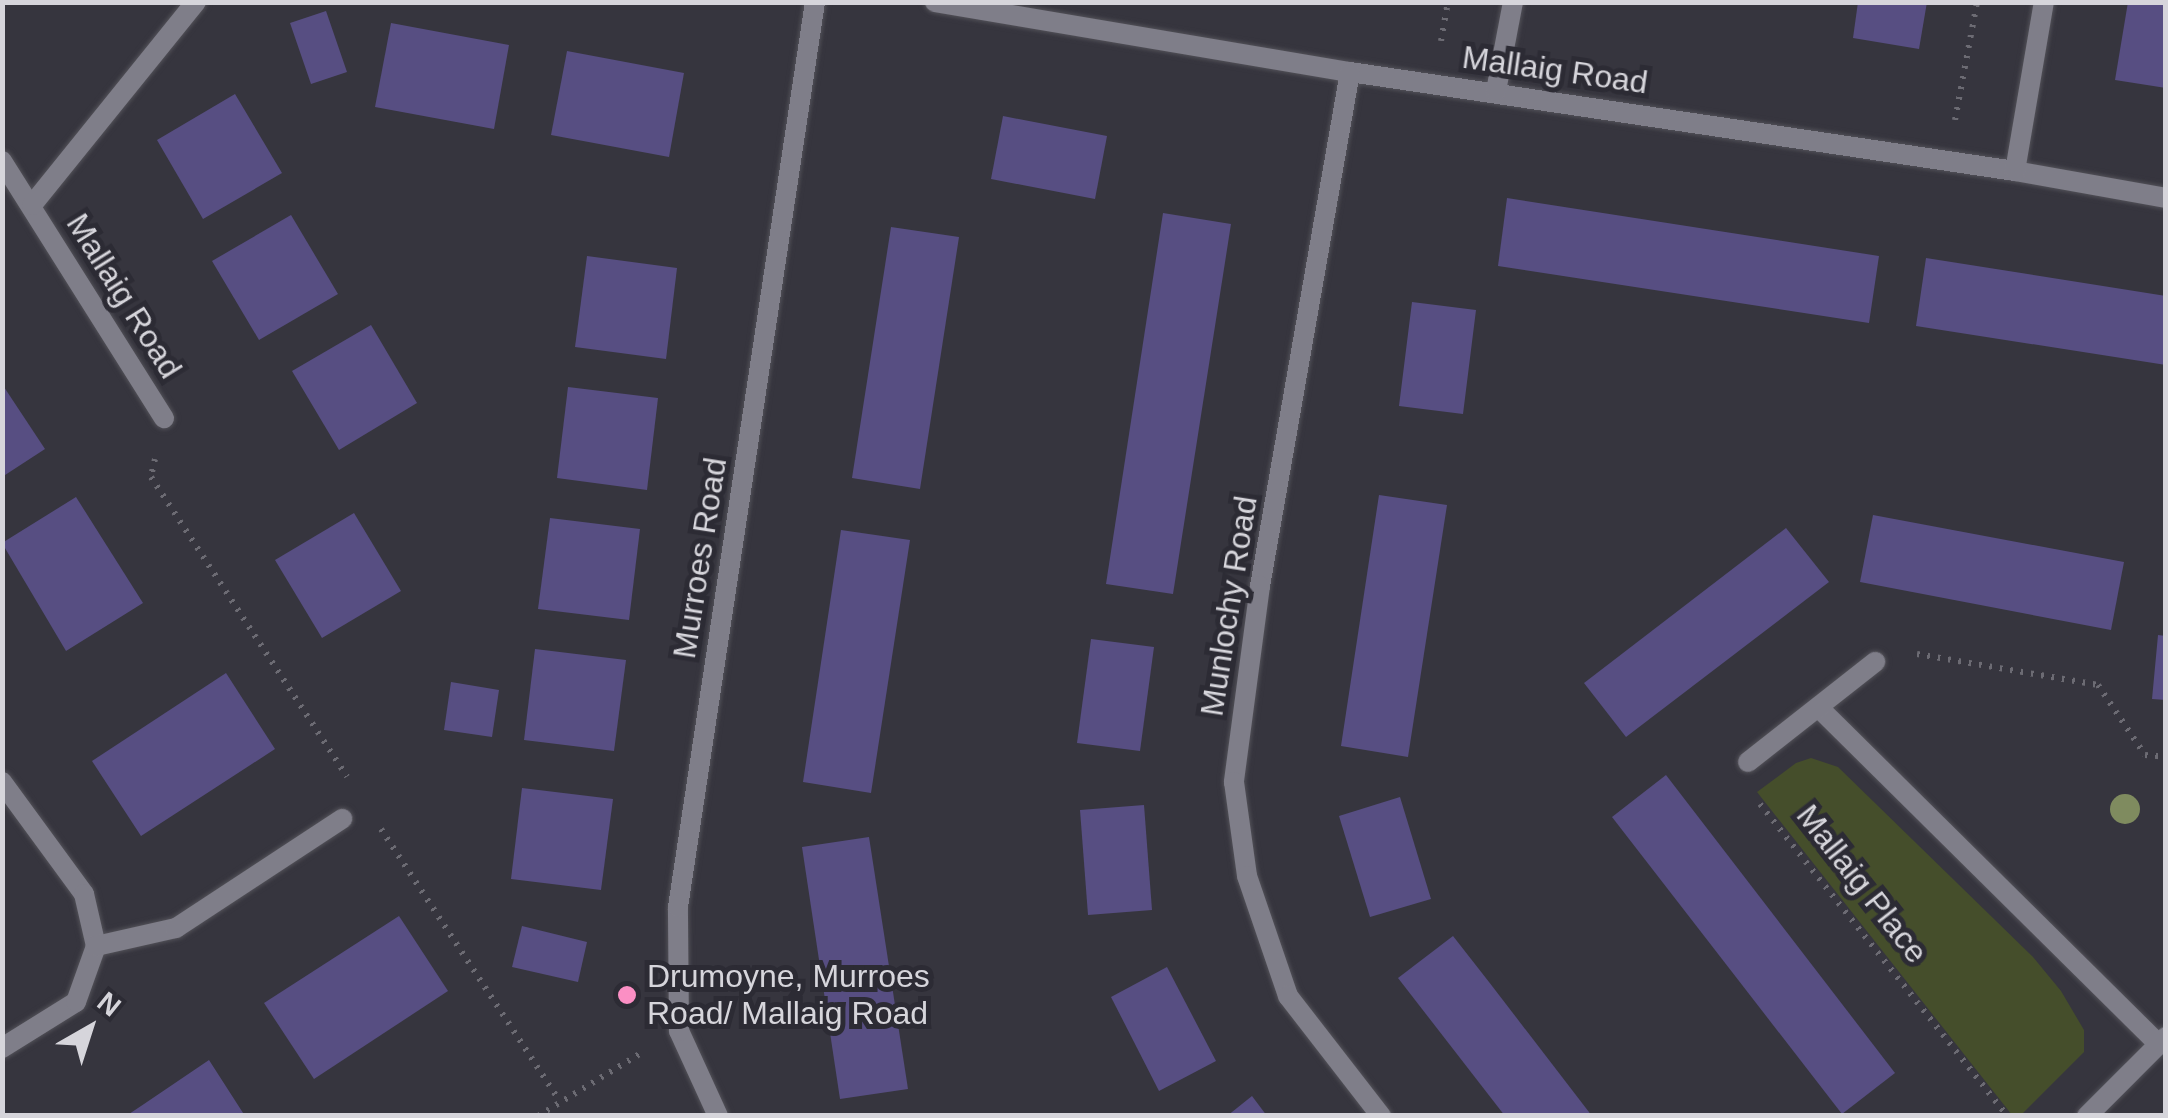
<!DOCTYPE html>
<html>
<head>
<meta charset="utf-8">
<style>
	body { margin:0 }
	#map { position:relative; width:2168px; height:1118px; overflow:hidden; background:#36353e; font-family:Helvetica,sans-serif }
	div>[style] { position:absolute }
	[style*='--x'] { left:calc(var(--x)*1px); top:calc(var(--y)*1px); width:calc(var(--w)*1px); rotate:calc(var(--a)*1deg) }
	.green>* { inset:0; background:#454e2b }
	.building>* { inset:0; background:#574e82 }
	.path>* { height:6px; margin-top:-3px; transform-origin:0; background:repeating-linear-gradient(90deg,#6c6b73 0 2.5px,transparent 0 10.5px) }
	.roads { filter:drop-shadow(0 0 2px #525158) drop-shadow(0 0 2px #525158) }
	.street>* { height:20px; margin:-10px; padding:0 10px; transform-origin:10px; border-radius:10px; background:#7f7e89 }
	.trees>* { width:30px; height:30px; margin:-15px; border-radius:50%; background:#7f8b5f }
	.dots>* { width:28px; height:28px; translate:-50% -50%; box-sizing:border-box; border:5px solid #2c2b34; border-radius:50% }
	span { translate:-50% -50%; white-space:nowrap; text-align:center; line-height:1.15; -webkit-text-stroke:10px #2c2b34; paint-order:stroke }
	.street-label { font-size:32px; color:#d6d5db }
	.poi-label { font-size:32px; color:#d6d5db }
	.left { translate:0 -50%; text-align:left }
	.frame { position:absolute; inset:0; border:5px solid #d6d5db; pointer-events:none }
	.north { position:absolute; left:40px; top:978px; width:100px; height:100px; -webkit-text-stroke:8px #2c2b34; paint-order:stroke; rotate:39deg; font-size:28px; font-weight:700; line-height:40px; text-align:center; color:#d6d5db }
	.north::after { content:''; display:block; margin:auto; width:35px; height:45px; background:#d6d5db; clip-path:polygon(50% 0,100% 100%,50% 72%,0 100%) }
</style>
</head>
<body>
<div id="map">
	<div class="green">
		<div style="clip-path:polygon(1811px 758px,1838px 767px,2033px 957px,2061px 991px,2084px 1030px,2084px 1052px,2021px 1115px,2012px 1115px,1757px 792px,1796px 763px)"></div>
	</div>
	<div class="building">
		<div style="clip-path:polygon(1858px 2px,1927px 2px,1919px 49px,1853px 38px)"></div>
		<div style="clip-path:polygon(2128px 2px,2166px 2px,2166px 88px,2115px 80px)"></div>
		<div style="clip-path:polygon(326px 11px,347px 72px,311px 84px,290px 23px)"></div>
		<div style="clip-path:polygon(391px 23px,509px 45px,494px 129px,375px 107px)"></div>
		<div style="clip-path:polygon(567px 51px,684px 73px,669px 157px,551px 135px)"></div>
		<div style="clip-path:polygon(235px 94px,282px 173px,203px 219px,157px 140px)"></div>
		<div style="clip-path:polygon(1003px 116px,1107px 136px,1095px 199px,991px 179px)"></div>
		<div style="clip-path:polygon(1507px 198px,1879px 256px,1869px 323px,1498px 266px)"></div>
		<div style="clip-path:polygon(1163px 213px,1231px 224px,1173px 594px,1106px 584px)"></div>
		<div style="clip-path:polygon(291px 215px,338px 294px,259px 340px,212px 261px)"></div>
		<div style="clip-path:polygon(891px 227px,959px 237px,920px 489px,852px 478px)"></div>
		<div style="clip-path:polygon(587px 256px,677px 268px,666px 359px,575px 347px)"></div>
		<div style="clip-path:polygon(1926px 258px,2166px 296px,2166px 365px,1916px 326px)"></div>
		<div style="clip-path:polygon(1412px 302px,1476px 310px,1463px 414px,1399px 406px)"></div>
		<div style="clip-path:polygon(371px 325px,417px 403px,339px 450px,292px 371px)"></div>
		<div style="clip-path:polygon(2px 384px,45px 449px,2px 477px)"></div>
		<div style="clip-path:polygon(568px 387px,658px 398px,647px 490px,557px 478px)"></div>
		<div style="clip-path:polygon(1379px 495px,1447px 505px,1408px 757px,1341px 746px)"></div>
		<div style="clip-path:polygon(76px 497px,143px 603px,66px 651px,2px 543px)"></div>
		<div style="clip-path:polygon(354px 513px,401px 591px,322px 638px,275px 560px)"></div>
		<div style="clip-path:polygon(1873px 515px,2124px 562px,2111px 630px,1860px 582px)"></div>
		<div style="clip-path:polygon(550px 518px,640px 529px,629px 620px,538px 609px)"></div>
		<div style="clip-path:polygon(1786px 528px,1829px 582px,1626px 737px,1584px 683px)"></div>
		<div style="clip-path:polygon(841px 530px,910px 540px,871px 793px,803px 782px)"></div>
		<div style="clip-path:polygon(2158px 635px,2166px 636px,2166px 700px,2152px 699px)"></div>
		<div style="clip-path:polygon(1091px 639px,1154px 647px,1140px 751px,1077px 743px)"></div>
		<div style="clip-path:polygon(535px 649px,626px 660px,614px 751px,524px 740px)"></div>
		<div style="clip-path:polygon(226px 673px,275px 749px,141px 836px,92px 761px)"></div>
		<div style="clip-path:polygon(451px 682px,499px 690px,492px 737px,444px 730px)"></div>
		<div style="clip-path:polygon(1666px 775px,1895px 1073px,1842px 1114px,1612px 817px)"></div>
		<div style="clip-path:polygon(522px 788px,613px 799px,601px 890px,511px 879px)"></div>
		<div style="clip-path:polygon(1400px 797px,1431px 899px,1370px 917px,1339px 816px)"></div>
		<div style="clip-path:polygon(1144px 805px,1152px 910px,1088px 915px,1080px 810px)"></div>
		<div style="clip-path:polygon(869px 837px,908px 1089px,840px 1099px,802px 847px)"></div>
		<div style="clip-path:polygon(399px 916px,448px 991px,314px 1079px,264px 1003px)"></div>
		<div style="clip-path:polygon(522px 926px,587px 942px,578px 982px,512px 967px)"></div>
		<div style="clip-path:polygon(1453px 936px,1489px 982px,1592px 1116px,1505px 1116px,1398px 978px)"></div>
		<div style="clip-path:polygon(1167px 967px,1216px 1061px,1159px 1091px,1111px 997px)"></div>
		<div style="clip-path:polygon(209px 1060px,245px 1116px,126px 1116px,144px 1104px)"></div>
		<div style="clip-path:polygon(1252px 1096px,1267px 1116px,1227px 1116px)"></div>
	</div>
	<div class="path">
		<div style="--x:1441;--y:41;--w:40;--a:-80"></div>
		<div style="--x:1955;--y:120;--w:120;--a:-79.4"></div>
		<div style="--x:155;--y:459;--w:18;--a:103"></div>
		<div style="--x:151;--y:477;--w:358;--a:56.8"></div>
		<div style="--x:1917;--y:654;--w:184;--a:9.7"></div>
		<div style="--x:2098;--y:685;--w:84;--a:56.1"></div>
		<div style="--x:2145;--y:755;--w:21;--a:5"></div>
		<div style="--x:1760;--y:804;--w:398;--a:51.6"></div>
		<div style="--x:381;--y:829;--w:324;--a:56.7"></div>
		<div style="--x:538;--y:1116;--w:123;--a:-31.4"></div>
	</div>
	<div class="roads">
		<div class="street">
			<div style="--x:935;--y:2;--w:421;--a:9.6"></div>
			<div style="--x:1350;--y:72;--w:672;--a:8.47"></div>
			<div style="--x:2015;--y:171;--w:153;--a:10.1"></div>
			<div style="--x:1350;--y:72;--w:522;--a:99.93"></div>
			<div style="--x:1260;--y:586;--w:198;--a:97.6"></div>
			<div style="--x:1234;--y:782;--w:95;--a:82.1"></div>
			<div style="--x:1247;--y:876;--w:127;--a:71.1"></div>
			<div style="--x:1288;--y:996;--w:152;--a:52.2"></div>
			<div style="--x:1496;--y:91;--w:91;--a:-79.2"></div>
			<div style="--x:2;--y:161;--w:304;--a:57.8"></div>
			<div style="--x:2015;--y:171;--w:171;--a:-80.3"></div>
			<div style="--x:32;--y:205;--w:261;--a:-51.1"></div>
			<div style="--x:1820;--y:709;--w:477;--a:44.7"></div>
			<div style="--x:1748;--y:762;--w:162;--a:-38.2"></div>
			<div style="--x:2;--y:782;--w:139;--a:53.8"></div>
			<div style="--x:84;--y:894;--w:53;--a:77"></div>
			<div style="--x:2;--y:1048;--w:87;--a:-31.9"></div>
			<div style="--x:76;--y:1002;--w:59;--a:-70.3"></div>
			<div style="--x:96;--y:946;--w:82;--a:-12.7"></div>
			<div style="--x:176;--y:928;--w:199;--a:-33.3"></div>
			<div style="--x:718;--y:1116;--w:94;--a:-114.6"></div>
			<div style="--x:679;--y:1031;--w:124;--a:-90.5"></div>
			<div style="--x:678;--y:907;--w:915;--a:-81.39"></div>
			<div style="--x:2087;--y:1116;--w:112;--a:-45"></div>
		</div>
	</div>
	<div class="trees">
		<div style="left:2125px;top:809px"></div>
	</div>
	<div class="dots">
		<div style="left:627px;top:995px;background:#fb8fc4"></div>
	</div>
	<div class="street-label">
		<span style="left:1555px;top:70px;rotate:8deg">Mallaig Road</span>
		<span style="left:124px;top:296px;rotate:58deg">Mallaig Road</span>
		<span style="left:700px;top:558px;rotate:-81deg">Murroes Road</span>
		<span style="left:1229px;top:606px;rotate:-81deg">Munlochy Road</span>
		<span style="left:1862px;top:884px;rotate:52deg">Mallaig Place</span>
	</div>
	<div class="poi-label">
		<span class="left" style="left:647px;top:995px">Drumoyne, Murroes<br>Road/ Mallaig Road</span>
	</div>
	<div class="frame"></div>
	<div class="north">N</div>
</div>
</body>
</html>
